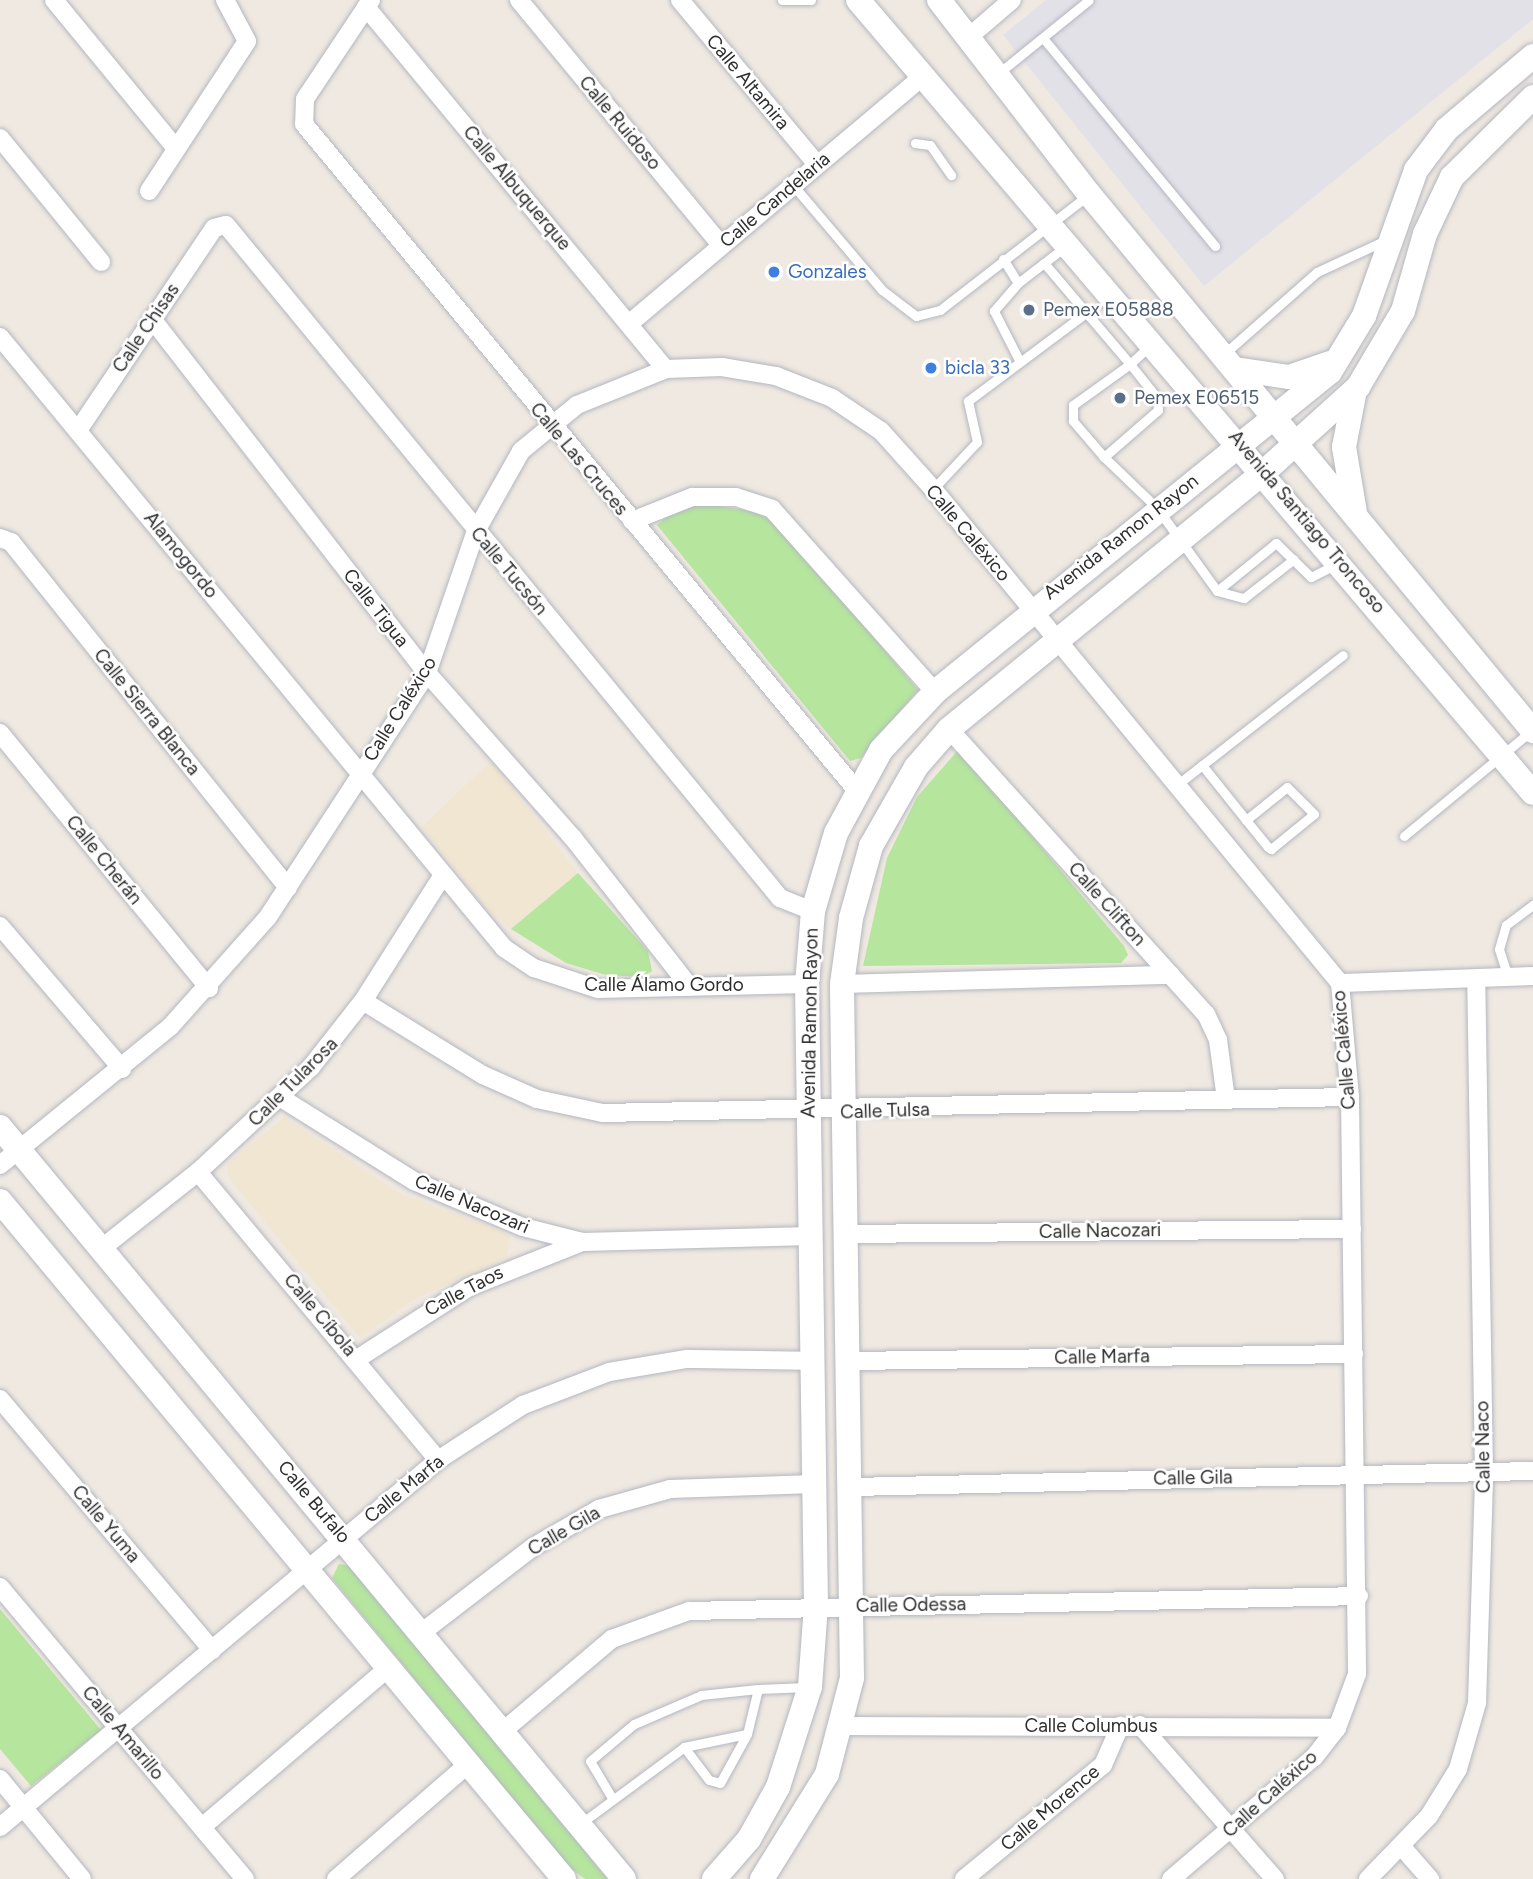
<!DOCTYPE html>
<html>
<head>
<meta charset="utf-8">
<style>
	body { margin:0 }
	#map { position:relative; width:1533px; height:1879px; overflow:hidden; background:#efe9e1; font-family:Figtree,sans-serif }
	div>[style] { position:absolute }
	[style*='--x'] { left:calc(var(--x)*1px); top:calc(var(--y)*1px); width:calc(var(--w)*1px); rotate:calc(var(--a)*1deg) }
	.industrial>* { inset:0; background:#e3e1e8 }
	.education>* { inset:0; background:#f0e6d1 }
	.green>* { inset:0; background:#b6e59e }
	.roads { filter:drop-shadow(0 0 2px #b4b7c1) drop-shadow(0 0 2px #b4b7c1) }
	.lane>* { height:9px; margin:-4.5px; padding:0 4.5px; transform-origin:4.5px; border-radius:4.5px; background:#fff }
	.street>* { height:18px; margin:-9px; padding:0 9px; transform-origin:9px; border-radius:9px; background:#fff }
	.secondary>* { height:24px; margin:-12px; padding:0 12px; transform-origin:12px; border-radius:12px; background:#fff }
	.dots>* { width:19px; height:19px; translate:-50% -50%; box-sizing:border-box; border:4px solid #fff; border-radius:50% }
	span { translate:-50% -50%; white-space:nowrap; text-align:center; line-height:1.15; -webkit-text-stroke:5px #fff; paint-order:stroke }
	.street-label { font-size:19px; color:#2e2e2e }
	.shop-label { font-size:19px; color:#366cbe }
	.left { translate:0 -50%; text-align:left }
	.service-label { font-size:19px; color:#4e5e75 }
</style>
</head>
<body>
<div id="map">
	<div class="industrial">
		<div style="clip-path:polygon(1046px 0,1533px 0,1533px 19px,1204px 286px,1003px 35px)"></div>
	</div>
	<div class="education">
		<div style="clip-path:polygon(491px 761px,578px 873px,511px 929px,484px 906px,422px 827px)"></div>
		<div style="clip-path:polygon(284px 1117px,401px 1194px,503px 1232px,510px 1236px,507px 1257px,413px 1300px,360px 1338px,229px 1178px,227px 1164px)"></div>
	</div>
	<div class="green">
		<div style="clip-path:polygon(704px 504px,758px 512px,782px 528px,918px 690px,861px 758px,850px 761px,657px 525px,673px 511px)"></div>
		<div style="clip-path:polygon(959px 749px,1124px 946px,1128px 955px,1121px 963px,863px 966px,887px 858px,917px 797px)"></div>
		<div style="clip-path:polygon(578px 873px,648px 951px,652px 971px,642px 977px,606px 975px,566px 963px,511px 929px)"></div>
		<div style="clip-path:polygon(339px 1564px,351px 1566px,608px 1879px,585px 1879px,566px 1865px,332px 1578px)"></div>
		<div style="clip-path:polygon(0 1609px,101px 1730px,31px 1786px,0 1749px)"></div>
	</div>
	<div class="roads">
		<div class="lane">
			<div style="--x:782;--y:0;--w:29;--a:0"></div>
			<div style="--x:1043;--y:38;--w:270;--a:50.4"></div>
			<div style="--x:1000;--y:72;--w:114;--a:-39"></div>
			<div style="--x:915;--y:143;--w:15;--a:8"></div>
			<div style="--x:930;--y:145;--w:37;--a:55"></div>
			<div style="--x:793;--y:185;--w:138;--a:49.7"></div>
			<div style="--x:882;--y:290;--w:43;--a:37.4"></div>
			<div style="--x:916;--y:316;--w:25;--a:-14"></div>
			<div style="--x:940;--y:310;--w:187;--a:-37.8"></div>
			<div style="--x:1003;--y:259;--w:28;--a:58"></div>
			<div style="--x:1018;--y:283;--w:61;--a:-37.6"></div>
			<div style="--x:1044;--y:263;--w:133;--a:49.6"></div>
			<div style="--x:1130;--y:364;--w:26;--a:-43"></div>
			<div style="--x:1018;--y:283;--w:37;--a:131"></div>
			<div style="--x:994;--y:311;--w:57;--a:63"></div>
			<div style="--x:1224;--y:354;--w:124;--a:-41.4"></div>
			<div style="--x:1317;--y:272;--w:76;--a:-24.9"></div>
			<div style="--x:1104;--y:457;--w:48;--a:-130.7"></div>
			<div style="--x:1073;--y:421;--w:16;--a:-90"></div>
			<div style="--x:1073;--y:405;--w:70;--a:-35.7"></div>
			<div style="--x:1130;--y:364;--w:43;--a:51.5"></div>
			<div style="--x:1157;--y:398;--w:12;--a:85"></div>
			<div style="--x:1158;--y:410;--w:72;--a:139"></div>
			<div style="--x:1104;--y:457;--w:74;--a:43.9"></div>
			<div style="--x:1157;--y:508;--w:102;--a:54.1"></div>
			<div style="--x:1217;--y:591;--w:76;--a:-39.1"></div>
			<div style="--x:1276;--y:543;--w:49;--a:44.2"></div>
			<div style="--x:1311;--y:577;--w:27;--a:-27"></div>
			<div style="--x:933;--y:489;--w:64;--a:-46.9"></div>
			<div style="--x:977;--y:442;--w:42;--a:-102.4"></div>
			<div style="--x:968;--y:401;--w:149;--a:-36.8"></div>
			<div style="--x:1217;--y:591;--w:28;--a:15"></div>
			<div style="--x:1244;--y:598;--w:63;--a:-38"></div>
			<div style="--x:1202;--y:765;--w:70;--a:51.3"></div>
			<div style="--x:1246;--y:820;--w:35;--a:51"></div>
			<div style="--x:1268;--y:847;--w:4;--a:34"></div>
			<div style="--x:1271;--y:849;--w:55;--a:-39.1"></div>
			<div style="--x:1314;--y:814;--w:38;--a:-135"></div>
			<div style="--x:1287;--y:787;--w:53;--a:141.2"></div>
			<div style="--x:1178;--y:784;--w:209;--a:-38"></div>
			<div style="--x:1404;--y:836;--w:165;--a:-39.6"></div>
			<div style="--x:1508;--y:977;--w:29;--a:-108"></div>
			<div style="--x:1499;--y:949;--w:25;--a:-74"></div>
			<div style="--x:1506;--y:925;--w:34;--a:-37"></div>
			<div style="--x:684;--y:1747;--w:41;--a:52.9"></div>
			<div style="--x:709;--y:1780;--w:11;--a:15"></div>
			<div style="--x:720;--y:1783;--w:56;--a:-61.1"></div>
			<div style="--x:612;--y:1798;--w:43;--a:-120.7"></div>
			<div style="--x:590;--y:1761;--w:57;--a:-40.1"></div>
			<div style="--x:634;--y:1724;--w:73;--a:-23.4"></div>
			<div style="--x:701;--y:1695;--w:57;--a:-6"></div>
			<div style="--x:580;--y:1824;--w:129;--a:-36.5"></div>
			<div style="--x:684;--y:1747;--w:64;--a:-11.7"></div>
			<div style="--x:747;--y:1734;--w:46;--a:-76.3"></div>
			<div style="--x:758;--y:1689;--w:50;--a:-2.3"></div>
		</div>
		<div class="street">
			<div style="--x:54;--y:0;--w:189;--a:50.6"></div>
			<div style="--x:371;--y:0;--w:119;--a:123.7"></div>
			<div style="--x:305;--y:99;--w:25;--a:92"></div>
			<div style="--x:304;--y:124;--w:868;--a:50.33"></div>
			<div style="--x:519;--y:0;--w:318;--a:50.5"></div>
			<div style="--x:680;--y:0;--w:212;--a:50.2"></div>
			<div style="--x:366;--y:7;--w:470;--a:50.4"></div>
			<div style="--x:970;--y:36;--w:55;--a:-40.6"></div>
			<div style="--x:0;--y:138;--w:160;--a:50.8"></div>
			<div style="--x:149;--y:191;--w:179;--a:-56.8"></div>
			<div style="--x:247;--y:41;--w:47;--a:-118.2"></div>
			<div style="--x:152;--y:319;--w:448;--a:52.2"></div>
			<div style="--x:427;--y:673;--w:220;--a:48.5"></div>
			<div style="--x:573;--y:838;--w:189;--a:51.9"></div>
			<div style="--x:630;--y:323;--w:380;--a:-40.1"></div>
			<div style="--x:0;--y:337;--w:792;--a:50.48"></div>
			<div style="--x:504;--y:948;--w:36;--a:34"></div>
			<div style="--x:534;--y:968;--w:67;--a:18.2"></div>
			<div style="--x:598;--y:989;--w:209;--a:-1.4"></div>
			<div style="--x:79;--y:429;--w:242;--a:-56.1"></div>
			<div style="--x:214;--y:228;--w:12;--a:-14"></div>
			<div style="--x:226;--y:225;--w:872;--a:50.54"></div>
			<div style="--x:780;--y:898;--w:35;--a:22"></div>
			<div style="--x:632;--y:521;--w:65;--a:-21.8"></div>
			<div style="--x:692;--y:497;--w:44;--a:0"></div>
			<div style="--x:736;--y:497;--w:38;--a:18"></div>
			<div style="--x:772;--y:509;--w:245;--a:48.3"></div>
			<div style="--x:0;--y:538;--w:12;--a:20"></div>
			<div style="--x:11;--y:542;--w:443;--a:51.3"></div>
			<div style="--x:949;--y:729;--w:384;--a:48"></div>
			<div style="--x:1206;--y:1014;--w:29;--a:65"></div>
			<div style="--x:1218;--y:1040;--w:60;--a:82.3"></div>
			<div style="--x:0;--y:733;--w:330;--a:50.7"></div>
			<div style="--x:0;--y:926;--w:188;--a:49.5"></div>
			<div style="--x:1340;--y:983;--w:193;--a:-2.1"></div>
			<div style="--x:842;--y:984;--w:329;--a:-1.6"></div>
			<div style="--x:363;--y:1001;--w:141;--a:31.7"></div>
			<div style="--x:483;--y:1075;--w:59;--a:24"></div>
			<div style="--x:537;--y:1099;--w:67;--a:12"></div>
			<div style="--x:603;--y:1113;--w:747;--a:-1.23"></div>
			<div style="--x:281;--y:1098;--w:157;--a:32"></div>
			<div style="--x:414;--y:1181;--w:118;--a:22.9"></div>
			<div style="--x:523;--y:1227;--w:61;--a:14.3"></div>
			<div style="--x:582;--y:1242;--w:229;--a:-1.5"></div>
			<div style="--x:0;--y:1165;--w:219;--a:-39.1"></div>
			<div style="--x:170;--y:1027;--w:147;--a:-48.3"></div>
			<div style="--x:268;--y:917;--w:291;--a:-56.9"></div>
			<div style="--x:427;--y:673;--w:150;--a:-71"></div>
			<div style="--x:476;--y:531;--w:92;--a:-60.6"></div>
			<div style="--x:521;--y:451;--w:72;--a:-39.4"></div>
			<div style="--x:577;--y:405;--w:96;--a:-22"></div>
			<div style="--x:666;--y:369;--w:56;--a:-2"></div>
			<div style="--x:722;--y:367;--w:55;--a:9.5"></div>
			<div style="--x:776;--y:376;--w:60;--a:21.4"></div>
			<div style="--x:832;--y:398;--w:59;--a:34"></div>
			<div style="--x:881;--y:431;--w:78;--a:48.1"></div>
			<div style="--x:933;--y:489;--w:640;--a:50.52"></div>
			<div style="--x:1340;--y:983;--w:114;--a:85"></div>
			<div style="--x:1350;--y:1097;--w:577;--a:89.3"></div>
			<div style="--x:1357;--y:1674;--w:58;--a:110.3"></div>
			<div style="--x:1337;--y:1728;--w:37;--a:128"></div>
			<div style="--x:1314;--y:1757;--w:188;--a:139.5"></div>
			<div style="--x:198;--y:1172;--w:375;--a:50.2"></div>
			<div style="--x:847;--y:1234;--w:505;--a:-0.57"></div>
			<div style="--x:102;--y:1248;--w:122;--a:-38.4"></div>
			<div style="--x:198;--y:1172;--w:154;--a:-42.9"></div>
			<div style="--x:311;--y:1067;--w:84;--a:-51.8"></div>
			<div style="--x:363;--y:1001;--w:146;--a:-57.6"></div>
			<div style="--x:357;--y:1359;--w:133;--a:-32.7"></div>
			<div style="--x:469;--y:1287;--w:122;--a:-21.7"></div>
			<div style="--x:850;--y:1361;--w:504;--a:-0.8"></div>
			<div style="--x:0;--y:1399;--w:329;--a:49.8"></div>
			<div style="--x:853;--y:1487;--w:680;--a:-1.35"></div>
			<div style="--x:0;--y:1587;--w:381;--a:50"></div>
			<div style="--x:421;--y:1633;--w:141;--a:-37.5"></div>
			<div style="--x:533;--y:1547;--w:76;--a:-29.9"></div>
			<div style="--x:599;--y:1509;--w:74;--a:-15.7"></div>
			<div style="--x:670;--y:1489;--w:144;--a:-2"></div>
			<div style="--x:1140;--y:1725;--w:205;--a:48.8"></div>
			<div style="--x:844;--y:1726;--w:493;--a:0.2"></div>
			<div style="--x:503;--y:1731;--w:143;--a:-40.2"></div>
			<div style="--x:612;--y:1639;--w:82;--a:-20"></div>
			<div style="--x:689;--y:1611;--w:670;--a:-1.28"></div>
			<div style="--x:0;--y:1779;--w:129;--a:50.6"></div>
			<div style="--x:0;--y:1827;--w:571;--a:-39.96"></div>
			<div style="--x:438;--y:1460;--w:101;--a:-32.9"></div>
			<div style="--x:523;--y:1405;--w:92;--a:-21"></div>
			<div style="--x:609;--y:1372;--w:79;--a:-9.5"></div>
			<div style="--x:687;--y:1359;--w:125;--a:0.9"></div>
			<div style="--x:202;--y:1827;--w:243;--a:-40.5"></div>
			<div style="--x:1402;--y:1847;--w:43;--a:48.8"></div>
			<div style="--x:336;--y:1879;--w:171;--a:-41"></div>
			<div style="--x:964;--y:1879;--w:180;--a:-39.4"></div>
			<div style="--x:1103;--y:1765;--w:43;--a:-66.4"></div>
			<div style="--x:1368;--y:1879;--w:88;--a:-45.9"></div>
			<div style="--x:1429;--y:1816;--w:55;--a:-58.3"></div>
			<div style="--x:1458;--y:1769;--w:69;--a:-73.9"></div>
			<div style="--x:1477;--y:1703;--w:229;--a:-88.2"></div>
			<div style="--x:1484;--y:1474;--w:495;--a:-90.9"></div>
		</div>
		<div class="secondary">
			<div style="--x:858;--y:0;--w:1041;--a:49.6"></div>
			<div style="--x:939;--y:0;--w:245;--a:52.3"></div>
			<div style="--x:1089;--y:194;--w:697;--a:50.42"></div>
			<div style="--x:1235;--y:369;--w:55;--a:8.4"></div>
			<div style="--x:1289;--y:377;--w:43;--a:-18.9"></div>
			<div style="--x:1354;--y:395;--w:53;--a:100.9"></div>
			<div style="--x:1344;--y:447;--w:67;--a:80.5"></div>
			<div style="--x:0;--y:1127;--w:977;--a:50.31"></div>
			<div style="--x:0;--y:1201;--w:882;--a:50.24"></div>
			<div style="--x:714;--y:1879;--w:53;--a:-48.8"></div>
			<div style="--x:749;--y:1839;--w:60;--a:-60.9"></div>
			<div style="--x:778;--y:1787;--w:105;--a:-72.3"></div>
			<div style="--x:810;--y:1687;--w:82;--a:-85.8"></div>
			<div style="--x:816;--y:1605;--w:621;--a:-90.83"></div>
			<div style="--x:807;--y:984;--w:73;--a:-85.3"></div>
			<div style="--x:813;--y:911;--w:81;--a:-73.6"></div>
			<div style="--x:836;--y:833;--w:94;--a:-61.5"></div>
			<div style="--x:881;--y:750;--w:79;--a:-47"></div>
			<div style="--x:935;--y:692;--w:508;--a:-39.01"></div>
			<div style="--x:1330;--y:372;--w:66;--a:-58.7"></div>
			<div style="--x:1364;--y:316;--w:155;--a:-70.4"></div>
			<div style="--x:1416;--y:170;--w:51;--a:-52.9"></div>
			<div style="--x:1447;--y:129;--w:113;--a:-40.3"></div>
			<div style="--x:762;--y:1879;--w:123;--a:-58.2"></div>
			<div style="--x:827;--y:1774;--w:99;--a:-75.4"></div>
			<div style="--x:852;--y:1678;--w:694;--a:-90.83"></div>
			<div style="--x:842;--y:984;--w:67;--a:-82.2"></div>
			<div style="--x:851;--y:918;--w:75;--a:-74.5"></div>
			<div style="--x:871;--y:846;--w:91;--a:-60.3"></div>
			<div style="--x:916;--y:767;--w:50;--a:-49"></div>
			<div style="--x:949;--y:729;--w:407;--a:-39.2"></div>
			<div style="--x:1264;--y:472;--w:127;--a:-42.1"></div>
			<div style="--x:1358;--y:387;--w:88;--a:-59.4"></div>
			<div style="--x:1403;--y:311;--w:80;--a:-74.1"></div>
			<div style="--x:1425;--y:234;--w:63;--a:-64.7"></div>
			<div style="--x:1452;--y:177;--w:114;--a:-44.6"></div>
		</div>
	</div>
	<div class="dots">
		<div style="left:774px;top:272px;background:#3f7fe0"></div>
		<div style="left:1029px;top:310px;background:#5c6f8a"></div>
		<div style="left:931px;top:368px;background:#3f7fe0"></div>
		<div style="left:1120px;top:398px;background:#5c6f8a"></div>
	</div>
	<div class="street-label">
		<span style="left:748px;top:82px;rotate:50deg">Calle Altamira</span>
		<span style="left:620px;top:123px;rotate:50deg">Calle Ruidoso</span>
		<span style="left:517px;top:188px;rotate:50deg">Calle Albuquerque</span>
		<span style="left:775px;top:200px;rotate:-40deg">Calle Candelaria</span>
		<span style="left:146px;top:328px;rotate:-56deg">Calle Chisas</span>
		<span style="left:579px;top:459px;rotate:50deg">Calle Las Cruces</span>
		<span style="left:1307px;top:522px;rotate:50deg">Avenida Santiago Troncoso</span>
		<span style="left:968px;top:533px;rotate:50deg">Calle Caléxico</span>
		<span style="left:1121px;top:537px;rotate:-38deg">Avenida Ramon Rayon</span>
		<span style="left:181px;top:555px;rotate:51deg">Alamogordo</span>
		<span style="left:509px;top:571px;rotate:50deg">Calle Tucsón</span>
		<span style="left:376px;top:608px;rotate:52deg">Calle Tigua</span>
		<span style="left:400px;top:709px;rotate:-58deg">Calle Caléxico</span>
		<span style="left:147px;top:712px;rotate:51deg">Calle Sierra Blanca</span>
		<span style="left:104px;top:860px;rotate:51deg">Calle Cherán</span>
		<span style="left:1107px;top:904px;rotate:48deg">Calle Clifton</span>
		<span style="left:664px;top:985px">Calle Álamo Gordo</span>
		<span style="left:810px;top:1023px;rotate:-89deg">Avenida Ramon Rayon</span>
		<span style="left:1344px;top:1050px;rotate:-95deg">Calle Caléxico</span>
		<span style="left:293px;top:1082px;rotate:-45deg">Calle Tularosa</span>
		<span style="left:885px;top:1111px;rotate:-2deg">Calle Tulsa</span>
		<span style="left:472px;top:1204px;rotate:23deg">Calle Nacozari</span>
		<span style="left:1100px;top:1231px;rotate:-1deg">Calle Nacozari</span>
		<span style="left:464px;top:1291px;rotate:-28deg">Calle Taos</span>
		<span style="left:320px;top:1315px;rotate:50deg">Calle Cíbola</span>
		<span style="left:1102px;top:1357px;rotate:-1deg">Calle Marfa</span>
		<span style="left:1483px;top:1447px;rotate:-91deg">Calle Naco</span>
		<span style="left:1193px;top:1478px;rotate:-1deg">Calle Gila</span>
		<span style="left:404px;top:1489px;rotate:-39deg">Calle Marfa</span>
		<span style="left:314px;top:1502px;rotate:50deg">Calle Bufalo</span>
		<span style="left:106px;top:1524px;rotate:50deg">Calle Yuma</span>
		<span style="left:564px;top:1531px;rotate:-30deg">Calle Gila</span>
		<span style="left:911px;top:1605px;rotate:-1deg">Calle Odessa</span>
		<span style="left:1091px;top:1726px">Calle Columbus</span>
		<span style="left:123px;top:1733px;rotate:50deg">Calle Amarillo</span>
		<span style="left:1270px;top:1794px;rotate:-42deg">Calle Caléxico</span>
		<span style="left:1050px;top:1808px;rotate:-40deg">Calle Morence</span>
	</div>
	<div class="shop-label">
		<span class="left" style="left:788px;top:272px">Gonzales</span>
		<span class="left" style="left:945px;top:368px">bicla 33</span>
	</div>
	<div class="service-label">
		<span class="left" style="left:1043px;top:310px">Pemex E05888</span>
		<span class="left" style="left:1134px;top:398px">Pemex E06515</span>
	</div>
</div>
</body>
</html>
